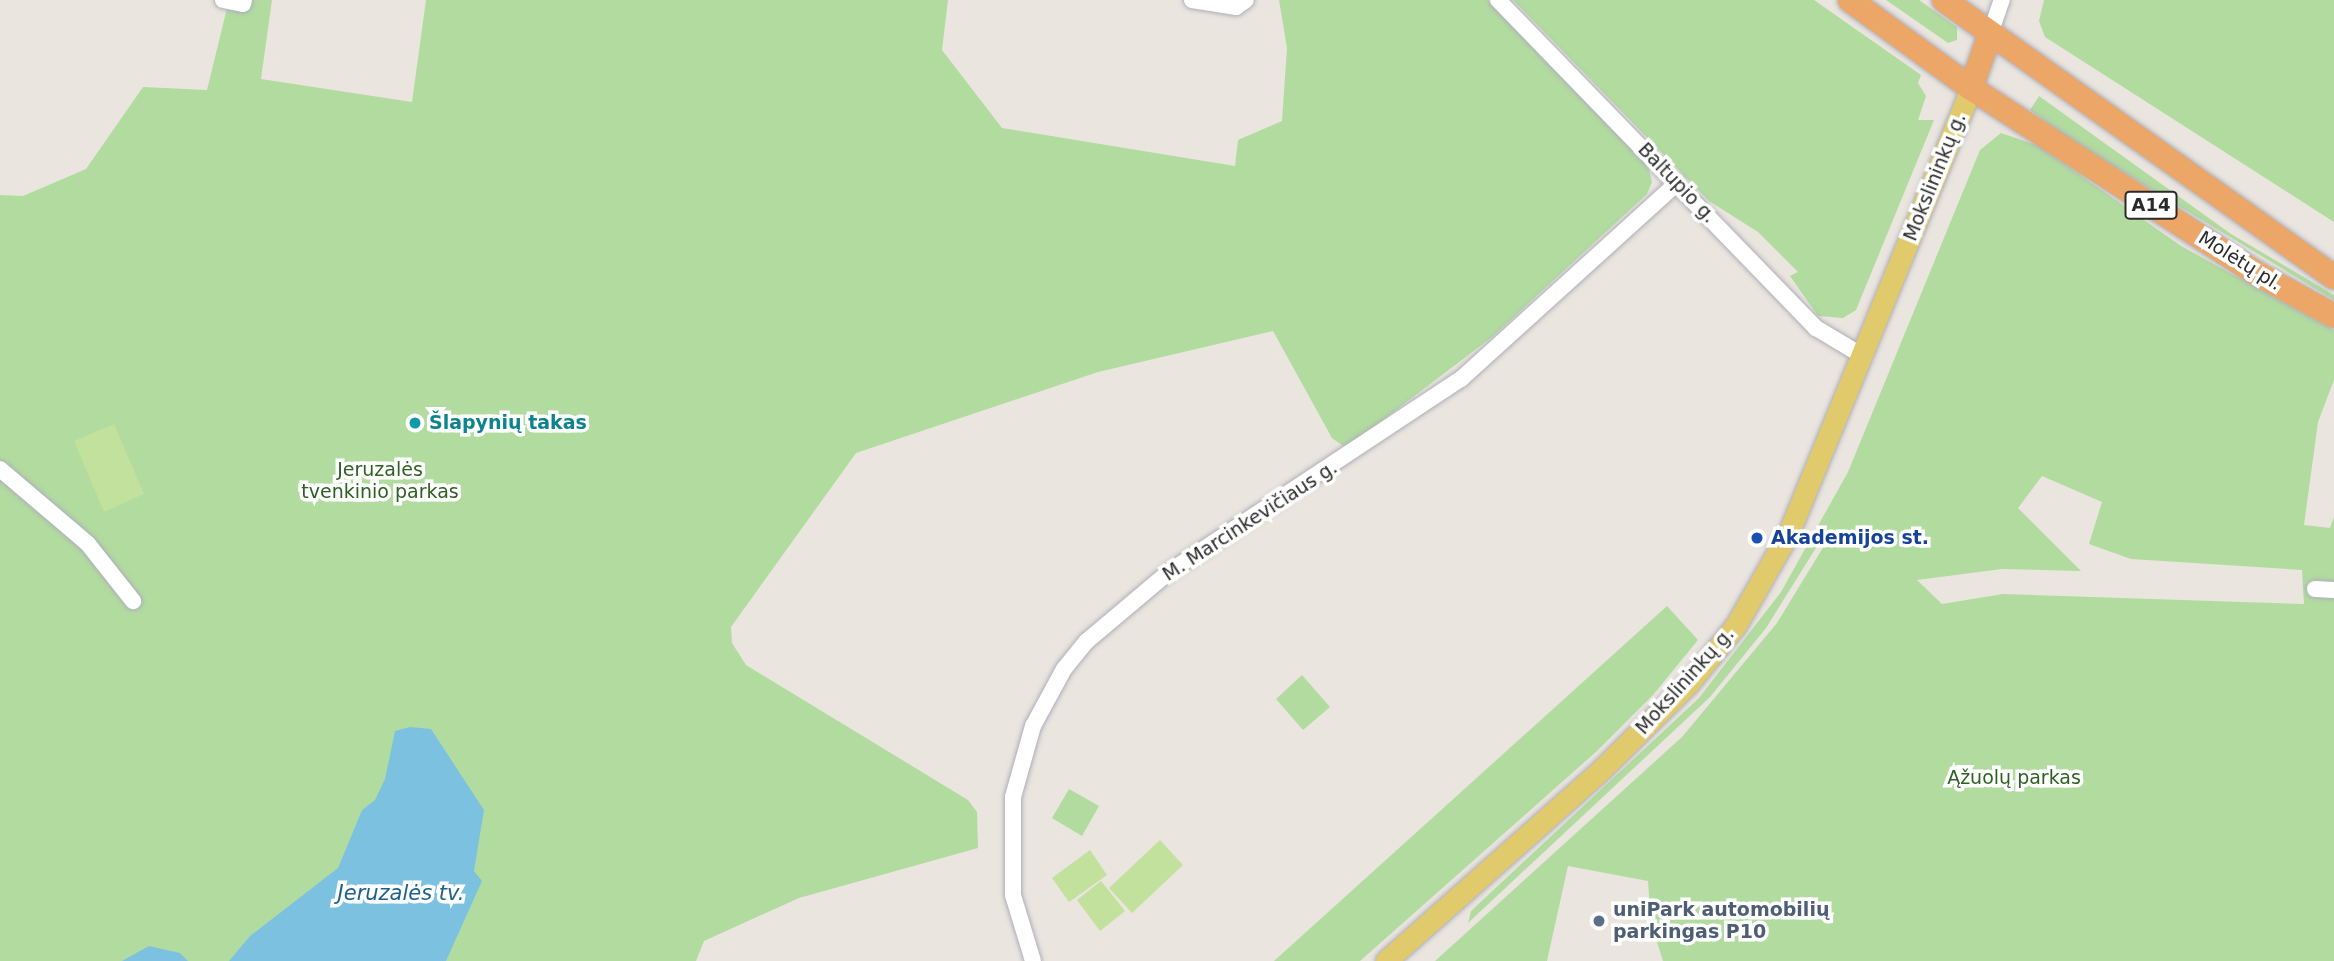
<!DOCTYPE html>
<html>
<head>
<meta charset="utf-8">
<style>
	body { margin:0 }
	#map { position:relative; width:2334px; height:961px; overflow:hidden; background:#eae5de; font-family:"DejaVu Sans",sans-serif }
	div>[style] { position:absolute }
	[style*='--x'] { left:calc(var(--x)*1px); top:calc(var(--y)*1px); width:calc(var(--w)*1px); rotate:calc(var(--a)*1deg) }
	.green>* { inset:0; background:#b2dba0 }
	.pitch>* { inset:0; background:#c1e19d }
	.water>* { inset:0; background:#7cc2e0 }
	.roads { filter:drop-shadow(0 0 2px #aeafb9) drop-shadow(0 0 2px #aeafb9) }
	.minor>* { height:16px; margin:-8px; padding:0 8px; transform-origin:8px; border-radius:8px; background:#fff }
	.major>* { height:21px; margin:-10.5px; padding:0 10.5px; transform-origin:10.5px; border-radius:10.5px; background:#e0ca6c }
	.highway>* { height:24px; margin:-12px; padding:0 12px; transform-origin:12px; border-radius:12px; background:#eca667 }
	.dots>* { width:19px; height:19px; translate:-50% -50%; box-sizing:border-box; border:4px solid #fff; border-radius:50% }
	span { translate:-50% -50%; white-space:nowrap; text-align:center; line-height:1.15; -webkit-text-stroke:7px #fff; paint-order:stroke }
	.shield-label span { padding:2px 5px; background:#fff; border:2px solid; border-radius:5px; -webkit-text-stroke-width:0 }
	.shield-label { font-size:18px; color:#2a2a2a; font-weight:700 }
	.street-label { font-size:19px; color:#2a2a2a }
	.culture-label { font-size:19px; color:#0d838f; font-weight:700 }
	.left { translate:0 -50%; text-align:left }
	.park-label { font-size:19px; color:#2c5f22 }
	.transit-label { font-size:19px; color:#164399; font-weight:700 }
	.service-label { font-size:19px; color:#4e5e75; font-weight:700 }
	.water-label { font-size:21px; color:#1d618b; font-style:italic }
</style>
</head>
<body>
<div id="map">
	<div class="green">
		<div style="clip-path:polygon(229px 0,272px 0,261px 79px,412px 102px,426px 0,948px 0,942px 50px,1002px 128px,1235px 166px,1238px 140px,1282px 121px,1287px 48px,1279px 0,1488px 0,1648px 166px,1652px 182px,1647px 194px,1492px 337px,1346px 448px,1332px 438px,1273px 331px,1098px 372px,856px 453px,731px 627px,732px 643px,746px 665px,968px 800px,977px 812px,978px 848px,799px 898px,704px 941px,696px 961px,0 961px,0 195px,23px 196px,86px 169px,143px 87px,207px 90px)"></div>
		<div style="clip-path:polygon(1513px 0,1814px 0,1921px 75px,1918px 83px,1926px 96px,1918px 120px,1934px 120px,1856px 310px,1843px 318px,1818px 316px,1790px 276px,1798px 272px,1758px 232px,1709px 201px)"></div>
		<div style="clip-path:polygon(1886px 0,1919px 0,1957px 27px,1957px 40px,1948px 43px)"></div>
		<div style="clip-path:polygon(2044px 0,2334px 0,2334px 222px,2045px 37px,2039px 21px)"></div>
		<div style="clip-path:polygon(2039px 96px,2231px 234px,2334px 295px,2334px 300px,2075px 143px,2030px 110px)"></div>
		<div style="clip-path:polygon(evenodd,2001px 133px,2039px 146px,2181px 246px,2334px 330px,2334px 380px,2318px 422px,2304px 525px,2330px 528px,2334px 517px,2334px 961px,1663px 961px,1651px 923px,1648px 881px,1568px 866px,1547px 961px,1435px 961px,1682px 737px,1777px 623px,1824px 546px,1819px 543px,1766px 628px,1710px 697px,1468px 923px,1471px 911px,1699px 698px,1781px 592px,1848px 472px,1980px 150px,2001px 133px,2042px 476px,2102px 502px,2089px 544px,2131px 559px,2302px 570px,2304px 604px,2003px 594px,1942px 604px,1917px 580px,2002px 569px,2081px 571px,2018px 508px,2042px 476px)"></div>
		<div style="clip-path:polygon(1667px 606px,1698px 640px,1653px 695px,1597px 751px,1360px 961px,1274px 961px)"></div>
		<div style="clip-path:polygon(1302px 675px,1330px 707px,1303px 730px,1276px 699px)"></div>
		<div style="clip-path:polygon(1069px 789px,1099px 806px,1082px 836px,1052px 818px)"></div>
	</div>
	<div class="pitch">
		<div style="clip-path:polygon(114px 424px,144px 494px,104px 512px,74px 441px)"></div>
		<div style="clip-path:polygon(1160px 840px,1183px 865px,1132px 913px,1109px 888px)"></div>
		<div style="clip-path:polygon(1090px 850px,1107px 875px,1069px 902px,1052px 878px)"></div>
		<div style="clip-path:polygon(1101px 881px,1125px 911px,1100px 931px,1077px 900px)"></div>
	</div>
	<div class="water">
		<div style="clip-path:polygon(410px 727px,431px 729px,484px 810px,474px 871px,482px 881px,446px 961px,229px 961px,250px 936px,338px 868px,362px 810px,375px 800px,385px 779px,395px 731px)"></div>
		<div style="clip-path:polygon(149px 946px,180px 953px,188px 961px,122px 961px)"></div>
	</div>
	<div class="roads">
		<div class="minor">
			<div style="--x:223;--y:0;--w:20;--a:11"></div>
			<div style="--x:243;--y:4;--w:4;--a:-76"></div>
			<div style="--x:1192;--y:0;--w:45;--a:9"></div>
			<div style="--x:1236;--y:7;--w:12;--a:-35"></div>
			<div style="--x:1498;--y:0;--w:457;--a:45.9"></div>
			<div style="--x:1816;--y:328;--w:55;--a:30.8"></div>
			<div style="--x:1990;--y:34;--w:36;--a:-71"></div>
			<div style="--x:0;--y:469;--w:116;--a:40.4"></div>
			<div style="--x:88;--y:544;--w:73;--a:51.7"></div>
			<div style="--x:2315;--y:589;--w:19;--a:3"></div>
			<div style="--x:1033;--y:961;--w:69;--a:-106.9"></div>
			<div style="--x:1013;--y:895;--w:98;--a:-90"></div>
			<div style="--x:1013;--y:797;--w:74;--a:-74.3"></div>
			<div style="--x:1033;--y:726;--w:65;--a:-61.5"></div>
			<div style="--x:1064;--y:669;--w:36;--a:-51"></div>
			<div style="--x:1087;--y:641;--w:107;--a:-40.1"></div>
			<div style="--x:1169;--y:572;--w:350;--a:-33.5"></div>
			<div style="--x:1461;--y:379;--w:292;--a:-42.2"></div>
		</div>
		<div class="major">
			<div style="--x:1386;--y:961;--w:289;--a:-41.6"></div>
			<div style="--x:1602;--y:769;--w:121;--a:-44.7"></div>
			<div style="--x:1688;--y:684;--w:76;--a:-50.9"></div>
			<div style="--x:1736;--y:625;--w:107;--a:-60.3"></div>
			<div style="--x:1789;--y:532;--w:480;--a:-67.7"></div>
		</div>
		<div class="highway">
			<div style="--x:1850;--y:0;--w:150;--a:36"></div>
			<div style="--x:1971;--y:88;--w:338;--a:33"></div>
			<div style="--x:2254;--y:272;--w:91;--a:28.8"></div>
			<div style="--x:1944;--y:0;--w:478;--a:35.4"></div>
			<div style="--x:1971;--y:88;--w:57;--a:-70.6"></div>
		</div>
	</div>
	<div class="dots">
		<div style="left:415px;top:423px;background:#0f9aa8"></div>
		<div style="left:1757px;top:538px;background:#1a4fb4"></div>
		<div style="left:1599px;top:921px;background:#5c6f8a"></div>
	</div>
	<div class="shield-label">
		<span style="left:2151px;top:205px">A14</span>
	</div>
	<div class="street-label">
		<span style="left:1935px;top:177px;rotate:-68deg">Mokslininkų g.</span>
		<span style="left:1677px;top:183px;rotate:46deg">Baltupio g.</span>
		<span style="left:2240px;top:261px;rotate:32deg">Molėtų pl.</span>
		<span style="left:1250px;top:521px;rotate:-33deg">M. Marcinkevičiaus g.</span>
		<span style="left:1685px;top:681px;rotate:-48deg">Mokslininkų g.</span>
	</div>
	<div class="culture-label">
		<span class="left" style="left:429px;top:423px">Šlapynių takas</span>
	</div>
	<div class="park-label">
		<span style="left:380px;top:481px">Jeruzalės<br>tvenkinio parkas</span>
		<span style="left:2014px;top:778px">Ąžuolų parkas</span>
	</div>
	<div class="transit-label">
		<span class="left" style="left:1771px;top:538px">Akademijos st.</span>
	</div>
	<div class="service-label">
		<span class="left" style="left:1613px;top:921px">uniPark automobilių<br>parkingas P10</span>
	</div>
	<div class="water-label">
		<span style="left:401px;top:893px">Jeruzalės tv.</span>
	</div>
</div>
</body>
</html>
